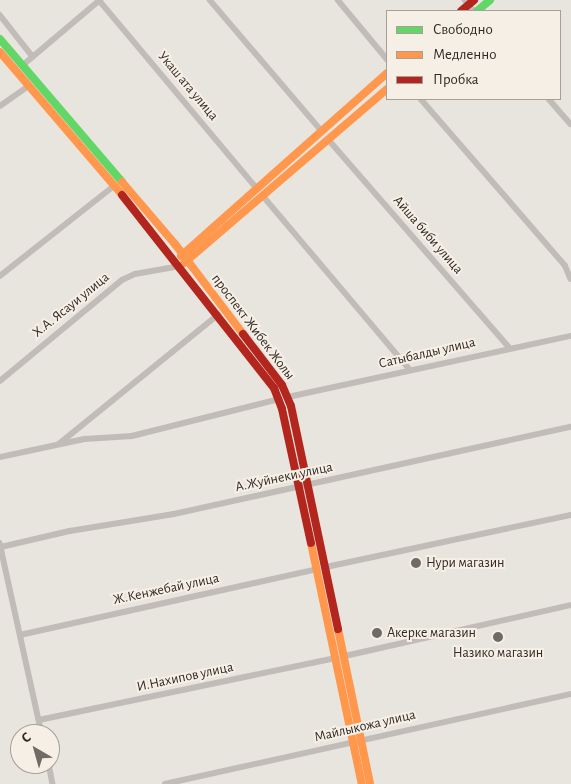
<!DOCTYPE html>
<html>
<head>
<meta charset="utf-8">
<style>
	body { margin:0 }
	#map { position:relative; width:571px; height:784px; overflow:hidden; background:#e8e4de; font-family:"Alegreya Sans",sans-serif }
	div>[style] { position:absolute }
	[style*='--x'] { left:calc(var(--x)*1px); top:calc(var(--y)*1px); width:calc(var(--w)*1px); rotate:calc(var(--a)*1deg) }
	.street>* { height:5.5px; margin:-2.75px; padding:0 2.75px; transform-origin:2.75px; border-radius:2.75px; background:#c1bcb7 }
	.fast>* { height:8px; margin:-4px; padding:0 4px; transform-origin:4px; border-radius:4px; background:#63d668 }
	.slow>* { height:8px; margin:-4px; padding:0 4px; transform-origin:4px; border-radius:4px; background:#ff974d }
	.jam>* { height:8px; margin:-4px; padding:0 4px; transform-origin:4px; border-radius:4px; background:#b3261e }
	.dots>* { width:14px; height:14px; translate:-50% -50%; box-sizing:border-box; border:2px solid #f5efe5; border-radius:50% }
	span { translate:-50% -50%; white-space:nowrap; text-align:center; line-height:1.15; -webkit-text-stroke:4px #f5efe5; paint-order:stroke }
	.street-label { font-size:14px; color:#312a26 }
	.poi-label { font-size:14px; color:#312a26 }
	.left { translate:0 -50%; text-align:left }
	.legend { position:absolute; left:386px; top:10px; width:175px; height:90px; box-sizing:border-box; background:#f5efe5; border:1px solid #a7a099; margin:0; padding:6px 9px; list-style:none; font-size:15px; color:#312a26 }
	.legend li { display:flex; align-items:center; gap:10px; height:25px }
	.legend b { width:25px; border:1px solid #a7a099 }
	.north { position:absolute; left:10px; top:724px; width:50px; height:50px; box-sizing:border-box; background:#f5efe5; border:1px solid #a7a099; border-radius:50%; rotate:322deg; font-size:14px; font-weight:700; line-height:20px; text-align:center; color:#312a26 }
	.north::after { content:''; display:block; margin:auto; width:18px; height:22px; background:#716b66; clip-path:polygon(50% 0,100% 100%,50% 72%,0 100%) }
</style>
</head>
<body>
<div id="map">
	<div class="street">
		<div style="--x:99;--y:0;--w:246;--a:50"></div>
		<div style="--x:210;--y:0;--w:172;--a:49.5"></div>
		<div style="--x:338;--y:0;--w:77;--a:50.3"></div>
		<div style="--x:465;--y:0;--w:14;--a:51"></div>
		<div style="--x:0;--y:15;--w:53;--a:51.8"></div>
		<div style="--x:23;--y:65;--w:101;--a:-40.2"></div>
		<div style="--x:421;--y:99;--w:220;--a:49.1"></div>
		<div style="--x:565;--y:265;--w:15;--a:67"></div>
		<div style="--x:549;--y:99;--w:33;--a:49"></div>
		<div style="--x:0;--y:106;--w:35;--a:-35"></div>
		<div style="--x:329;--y:140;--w:274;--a:49"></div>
		<div style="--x:264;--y:197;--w:226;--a:49.8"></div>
		<div style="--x:0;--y:276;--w:145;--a:-38.3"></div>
		<div style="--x:0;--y:381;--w:158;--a:-39.6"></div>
		<div style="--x:122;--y:280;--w:14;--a:-25"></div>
		<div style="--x:135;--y:274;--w:47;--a:-9.9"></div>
		<div style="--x:288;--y:397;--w:289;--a:-12.2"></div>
		<div style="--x:59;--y:444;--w:205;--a:-39.1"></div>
		<div style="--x:0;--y:457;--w:87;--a:-12"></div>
		<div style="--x:85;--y:439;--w:47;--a:-3.7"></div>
		<div style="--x:132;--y:436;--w:152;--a:-14.1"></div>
		<div style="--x:0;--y:543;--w:196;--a:77.6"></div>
		<div style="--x:1;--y:547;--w:71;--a:-13.1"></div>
		<div style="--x:70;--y:531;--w:105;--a:-9.3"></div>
		<div style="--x:174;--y:514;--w:406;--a:-12.4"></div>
		<div style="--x:326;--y:567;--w:250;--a:-12"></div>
		<div style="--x:20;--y:635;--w:304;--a:-12.5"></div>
		<div style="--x:345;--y:656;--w:232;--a:-12.7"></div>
		<div style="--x:39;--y:720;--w:304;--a:-11.8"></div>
		<div style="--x:49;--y:764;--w:20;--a:79"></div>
		<div style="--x:165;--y:784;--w:416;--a:-12.5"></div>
	</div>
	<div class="fast">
		<div style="--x:477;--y:11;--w:17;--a:-40"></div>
		<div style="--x:0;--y:39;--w:188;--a:49.5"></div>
	</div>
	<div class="slow">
		<div style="--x:0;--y:52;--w:188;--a:49.5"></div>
		<div style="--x:122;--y:182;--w:82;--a:49.5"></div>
		<div style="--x:175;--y:244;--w:113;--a:52.9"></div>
		<div style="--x:181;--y:256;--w:276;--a:-41.6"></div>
		<div style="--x:184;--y:263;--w:267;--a:-40.6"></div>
		<div style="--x:311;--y:543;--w:246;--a:78.1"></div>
		<div style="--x:338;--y:629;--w:158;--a:78.3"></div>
	</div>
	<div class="jam">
		<div style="--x:461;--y:11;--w:17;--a:-40"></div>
		<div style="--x:122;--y:195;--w:246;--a:51.8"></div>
		<div style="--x:274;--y:388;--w:22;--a:69"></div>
		<div style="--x:282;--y:409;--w:137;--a:77.8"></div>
		<div style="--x:243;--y:334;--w:64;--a:52.6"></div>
		<div style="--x:282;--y:385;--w:23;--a:67"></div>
		<div style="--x:291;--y:406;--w:228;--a:78.1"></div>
	</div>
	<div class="dots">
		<div style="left:416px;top:563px;background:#716b66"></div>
		<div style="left:377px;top:633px;background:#716b66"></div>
		<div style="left:498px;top:637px;background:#716b66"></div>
	</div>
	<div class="street-label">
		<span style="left:188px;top:86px;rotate:50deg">Укаш ата улица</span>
		<span style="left:428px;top:235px;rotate:49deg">Айша биби улица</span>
		<span style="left:71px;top:305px;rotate:-39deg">Х.А. Ясауи улица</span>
		<span style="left:253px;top:327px;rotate:53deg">проспект Жибек Жолы</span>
		<span style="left:427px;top:353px;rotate:-13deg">Сатыбалды улица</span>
		<span style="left:284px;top:477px;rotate:-12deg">А.Жуйнеки улица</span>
		<span style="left:166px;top:589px;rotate:-12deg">Ж.Кенжебай улица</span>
		<span style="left:185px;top:677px;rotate:-12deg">И.Нахипов улица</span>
		<span style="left:365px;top:726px;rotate:-13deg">Майлыкожа улица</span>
	</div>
	<div class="poi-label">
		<span class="left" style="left:426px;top:563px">Нури магазин</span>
		<span class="left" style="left:387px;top:633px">Акерке магазин</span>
		<span style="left:498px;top:653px">Назико магазин</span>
	</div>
	<ul class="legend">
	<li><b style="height:6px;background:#63d668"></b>Свободно</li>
	<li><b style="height:6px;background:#ff974d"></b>Медленно</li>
	<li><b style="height:6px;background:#b3261e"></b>Пробка</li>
	</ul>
	<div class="north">С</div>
</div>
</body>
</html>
